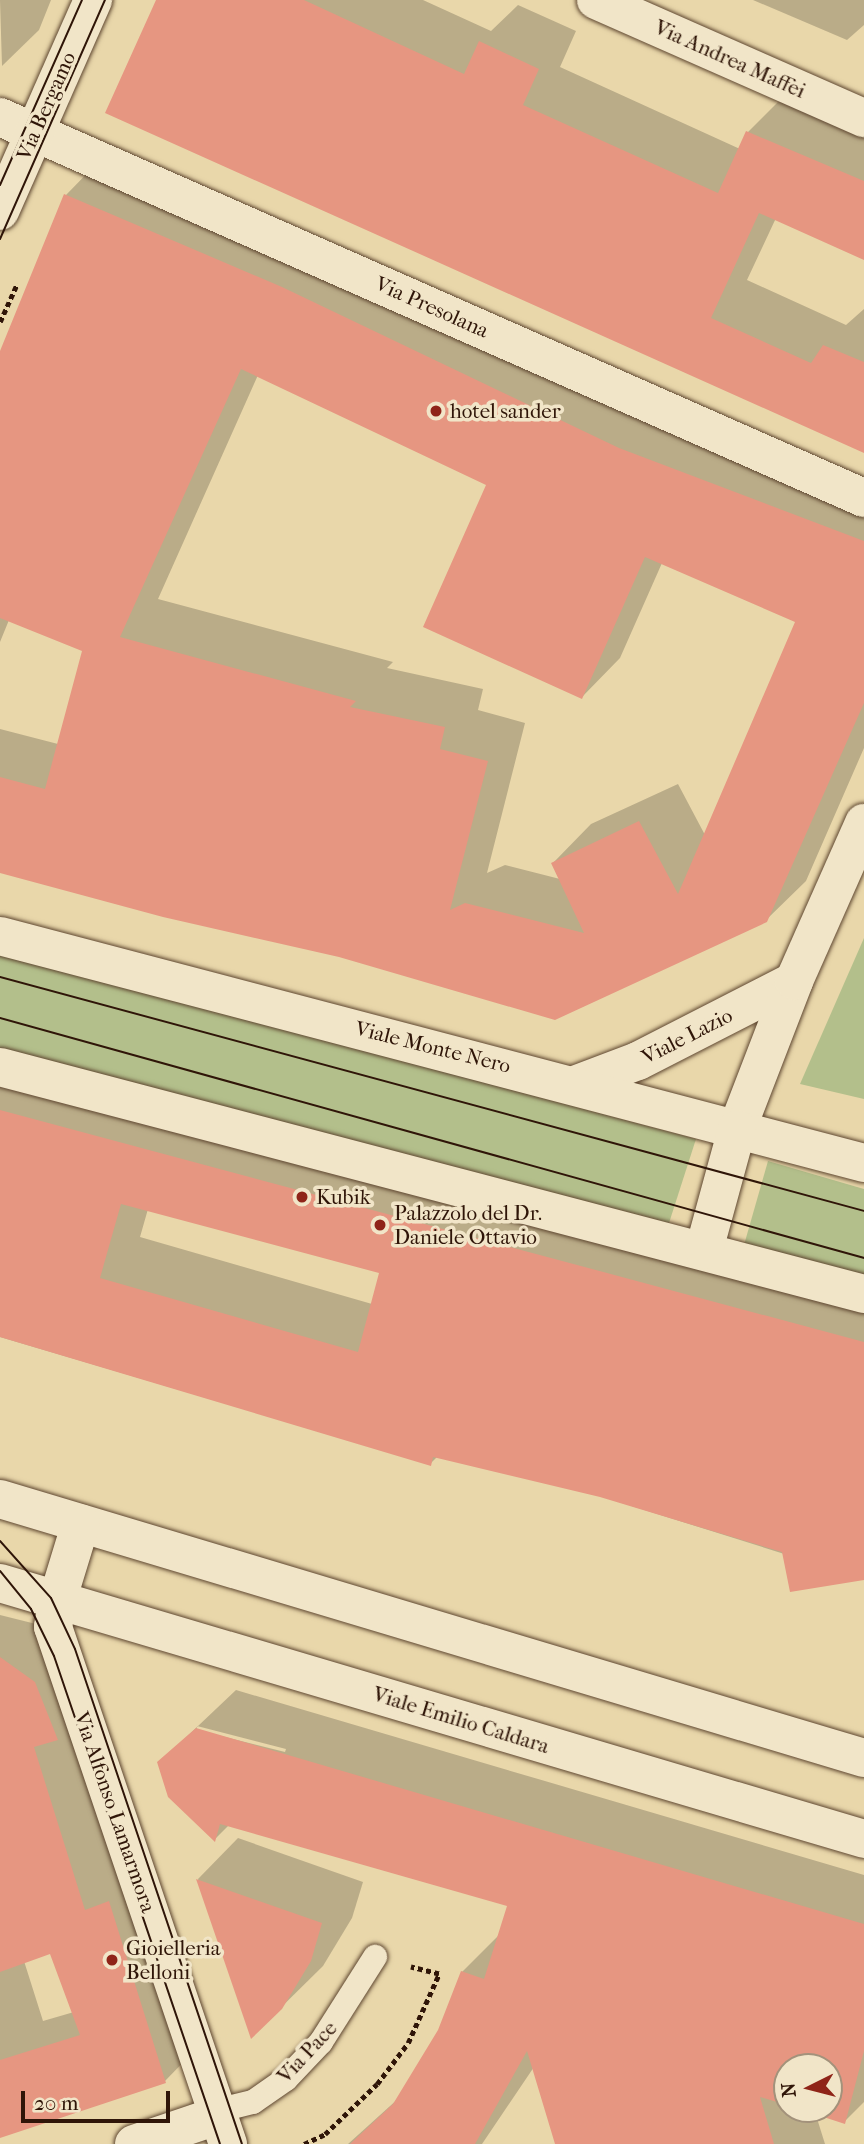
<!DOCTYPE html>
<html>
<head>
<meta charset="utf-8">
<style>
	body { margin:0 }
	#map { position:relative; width:864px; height:2144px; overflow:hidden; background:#e9d7aa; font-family:"IM FELL French Canon",serif }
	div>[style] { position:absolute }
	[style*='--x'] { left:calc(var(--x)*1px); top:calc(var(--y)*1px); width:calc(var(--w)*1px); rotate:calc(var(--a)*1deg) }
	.green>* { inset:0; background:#b3bf8b }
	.shadow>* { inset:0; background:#0003 }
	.building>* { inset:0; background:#e69681 }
	.path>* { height:4.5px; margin-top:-2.25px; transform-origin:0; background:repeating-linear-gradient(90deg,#2f1508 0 5px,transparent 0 8.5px) }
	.roads { filter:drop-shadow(0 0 2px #5e4630) drop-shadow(0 0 2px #5e4630) }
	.lane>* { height:24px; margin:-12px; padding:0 12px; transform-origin:12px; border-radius:12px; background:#f1e5c8 }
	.street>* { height:38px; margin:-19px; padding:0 19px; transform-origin:19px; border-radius:19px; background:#f1e5c8 }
	.secondary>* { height:38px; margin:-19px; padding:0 19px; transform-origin:19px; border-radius:19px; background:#f1e5c8 }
	.tram>* { height:2px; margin:-1px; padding:0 1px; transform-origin:1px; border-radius:1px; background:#2f1508 }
	.dots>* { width:19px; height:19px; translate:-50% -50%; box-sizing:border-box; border:4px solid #f1e5c8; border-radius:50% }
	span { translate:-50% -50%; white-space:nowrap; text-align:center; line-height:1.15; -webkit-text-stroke:7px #f1e5c8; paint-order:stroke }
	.street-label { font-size:21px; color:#2f1508 }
	.poi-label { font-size:21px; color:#2f1508 }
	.left { translate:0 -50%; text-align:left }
	.north { position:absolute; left:773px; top:2053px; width:70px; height:70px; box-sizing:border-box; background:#f1e5c8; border:2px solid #a3927b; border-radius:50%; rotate:264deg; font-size:19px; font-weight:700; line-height:28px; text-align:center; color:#2f1508 }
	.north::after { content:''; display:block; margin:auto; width:24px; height:32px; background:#8f2418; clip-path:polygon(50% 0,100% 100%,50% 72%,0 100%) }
	.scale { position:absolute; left:21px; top:2091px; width:149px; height:32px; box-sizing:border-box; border:4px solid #2f1508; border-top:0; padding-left:9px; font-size:21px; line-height:24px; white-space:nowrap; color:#2f1508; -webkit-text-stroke:5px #f1e5c8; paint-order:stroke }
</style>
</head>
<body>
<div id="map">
	<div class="green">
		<div style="clip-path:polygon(864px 938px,864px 1099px,800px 1084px)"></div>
		<div style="clip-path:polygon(0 953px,696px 1139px,669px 1223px,0 1049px)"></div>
		<div style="clip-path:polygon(768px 1161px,864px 1189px,864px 1277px,744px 1245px)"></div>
	</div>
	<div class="shadow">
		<div style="clip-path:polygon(0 0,51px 0,39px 30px,2px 66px)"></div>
		<div style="clip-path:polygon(158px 0,423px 0,491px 31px,518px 5px,576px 31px,560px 67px,740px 149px,748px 132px,786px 94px,864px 128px,864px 250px,776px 218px,747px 280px,846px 325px,864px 309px,864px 451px)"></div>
		<div style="clip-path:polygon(753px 0,864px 0,864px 25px,847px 40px)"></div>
		<div style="clip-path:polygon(evenodd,104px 156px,864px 488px,864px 748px,806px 881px,766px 920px,340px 956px,0 871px,0 729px,58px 744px,84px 650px,9px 620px,0 642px,0 356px,66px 195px,104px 156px,258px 375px,488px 484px,582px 697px,620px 658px,662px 563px,797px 621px,705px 835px,678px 784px,591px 824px,553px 863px,560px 879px,505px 865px,487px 873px,525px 723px,478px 710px,483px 689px,387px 668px,393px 662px,158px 599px,258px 375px)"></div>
		<div style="clip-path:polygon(evenodd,0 1057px,864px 1291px,864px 1579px,600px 1496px,438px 1456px,430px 1464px,0 1337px,0 1057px,148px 1209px,381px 1272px,372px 1304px,140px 1237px,148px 1209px)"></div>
		<div style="clip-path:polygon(evenodd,0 1615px,48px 1627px,202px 2043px,165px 2081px,0 2137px,0 1615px,51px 1952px,74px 2012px,43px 2021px,24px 1961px,51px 1952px)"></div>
		<div style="clip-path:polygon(evenodd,236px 1690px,864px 1875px,864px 2102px,844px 2122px,815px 2112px,825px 2144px,557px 2144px,534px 2067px,482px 2144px,348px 2144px,400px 2097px,439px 2031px,462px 1972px,500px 1934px,509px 1905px,229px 1825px,215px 1839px,159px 1763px,236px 1690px,197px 1726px,286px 1749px,285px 1752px,197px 1730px,197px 1726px,236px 1690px,787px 2067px,829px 2067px,829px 2109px,787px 2109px,787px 2067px)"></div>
		<div style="clip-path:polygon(238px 1838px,363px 1882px,352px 1918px,323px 1966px,252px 2036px,198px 1879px)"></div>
	</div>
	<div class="building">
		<div style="clip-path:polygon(156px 0,304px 0,464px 74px,479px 41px,539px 69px,523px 105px,718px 193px,746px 131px,864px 181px,864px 260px,759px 213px,711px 318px,811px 363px,823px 345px,864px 362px,864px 453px,105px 113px)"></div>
		<div style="clip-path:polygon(evenodd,64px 194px,282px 287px,619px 448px,864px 541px,864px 703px,767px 922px,555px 1020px,339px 957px,163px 917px,0 873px,0 777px,45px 789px,82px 651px,0 618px,0 351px,64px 194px,241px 369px,486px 485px,423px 627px,582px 699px,645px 557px,795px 622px,678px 894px,639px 821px,551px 863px,584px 933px,465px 903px,450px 910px,488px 761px,440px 749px,445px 727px,350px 707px,356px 701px,120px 637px,241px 369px)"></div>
		<div style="clip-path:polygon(evenodd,0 1110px,864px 1342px,864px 1580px,790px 1592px,782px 1552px,600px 1497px,433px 1457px,431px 1466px,0 1337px,0 1110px,121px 1204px,379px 1273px,358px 1352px,100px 1278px,121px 1204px)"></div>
		<div style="clip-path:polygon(0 1657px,35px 1682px,58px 1740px,34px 1747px,85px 1910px,109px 1901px,166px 2083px,0 2138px,0 2060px,80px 2035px,50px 1954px,0 1972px)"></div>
		<div style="clip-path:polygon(196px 1728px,864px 1924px,864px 2051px,845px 2124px,799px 2109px,829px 2109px,829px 2067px,787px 2067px,787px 2105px,760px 2097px,774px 2144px,555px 2144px,527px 2051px,475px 2144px,350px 2144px,393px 2104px,438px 2030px,461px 1971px,484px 1979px,507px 1906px,220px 1824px,215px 1842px,168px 1797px,157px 1762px)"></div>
		<div style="clip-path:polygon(196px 1879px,322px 1923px,311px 1961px,282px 2009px,251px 2039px)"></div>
	</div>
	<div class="path">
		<div style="--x:0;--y:322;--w:42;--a:-65.9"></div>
		<div style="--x:304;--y:2144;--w:23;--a:-25"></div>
		<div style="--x:325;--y:2134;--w:72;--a:-43.9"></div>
		<div style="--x:377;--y:2084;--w:51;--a:-52.9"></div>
		<div style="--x:408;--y:2043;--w:76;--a:-65.8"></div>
		<div style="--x:439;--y:1974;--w:29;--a:-166"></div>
	</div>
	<div class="roads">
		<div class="lane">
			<div style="--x:216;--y:2111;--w:38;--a:-14"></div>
			<div style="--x:253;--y:2102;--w:40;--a:-34.9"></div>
			<div style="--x:286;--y:2079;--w:51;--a:-46.6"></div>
			<div style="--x:321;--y:2042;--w:101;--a:-57.6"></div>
		</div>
		<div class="street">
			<div style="--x:596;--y:0;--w:293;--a:23.8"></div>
			<div style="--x:0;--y:117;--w:944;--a:23.8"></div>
			<div style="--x:0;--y:211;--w:231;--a:-66.2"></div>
			<div style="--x:577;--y:1084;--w:65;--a:-20.7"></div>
			<div style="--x:638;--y:1061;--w:175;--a:-27.1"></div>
			<div style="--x:737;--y:1129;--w:159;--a:-68.9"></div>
			<div style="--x:794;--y:981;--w:173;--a:-66.1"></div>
			<div style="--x:58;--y:1598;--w:29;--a:100"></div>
			<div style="--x:53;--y:1627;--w:546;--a:71.3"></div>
			<div style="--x:134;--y:2144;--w:81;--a:-18.7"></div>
			<div style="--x:211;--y:2118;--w:9;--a:-54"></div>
		</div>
		<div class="secondary">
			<div style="--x:0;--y:936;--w:893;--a:14.72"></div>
			<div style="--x:0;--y:1067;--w:893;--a:14.72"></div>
			<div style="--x:704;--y:1250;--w:125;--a:-74.7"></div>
			<div style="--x:0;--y:1499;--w:902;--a:16.69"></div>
			<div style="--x:0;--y:1583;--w:901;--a:16.5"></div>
			<div style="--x:58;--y:1598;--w:78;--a:-73"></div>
		</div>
	</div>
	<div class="tram">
		<div style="--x:0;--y:185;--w:202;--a:-66.1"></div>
		<div style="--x:0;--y:239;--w:261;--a:-66.3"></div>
		<div style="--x:0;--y:977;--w:895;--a:15.15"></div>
		<div style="--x:0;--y:1018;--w:897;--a:15.52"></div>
		<div style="--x:0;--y:1541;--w:76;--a:48.2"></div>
		<div style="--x:51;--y:1598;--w:56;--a:64.8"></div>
		<div style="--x:75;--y:1649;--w:522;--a:71.36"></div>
		<div style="--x:0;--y:1571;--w:49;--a:50.8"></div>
		<div style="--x:31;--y:1609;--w:52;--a:63.9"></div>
		<div style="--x:54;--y:1656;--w:515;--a:71.21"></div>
	</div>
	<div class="dots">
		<div style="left:436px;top:411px;background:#8f2418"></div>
		<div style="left:302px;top:1197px;background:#8f2418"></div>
		<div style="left:380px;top:1225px;background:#8f2418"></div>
		<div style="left:112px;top:1960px;background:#8f2418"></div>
	</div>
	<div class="street-label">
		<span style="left:730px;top:59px;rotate:24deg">Via Andrea Maffei</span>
		<span style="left:46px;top:106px;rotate:-66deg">Via Bergamo</span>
		<span style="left:432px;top:307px;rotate:24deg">Via Presolana</span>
		<span style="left:687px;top:1036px;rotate:-27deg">Viale Lazio</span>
		<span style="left:433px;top:1047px;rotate:14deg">Viale Monte Nero</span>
		<span style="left:461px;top:1720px;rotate:17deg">Viale Emilio Caldara</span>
		<span style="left:115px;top:1812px;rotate:71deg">Via Alfonso Lamarmora</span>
		<span style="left:307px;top:2052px;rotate:-47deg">Via Pace</span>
	</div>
	<div class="poi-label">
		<span class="left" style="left:450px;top:411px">hotel sander</span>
		<span class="left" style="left:316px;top:1197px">Kubik</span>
		<span class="left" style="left:394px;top:1225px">Palazzolo del Dr.<br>Daniele Ottavio</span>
		<span class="left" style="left:126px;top:1960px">Gioielleria<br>Belloni</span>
	</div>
	<div class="north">N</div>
	<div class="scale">20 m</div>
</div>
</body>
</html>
